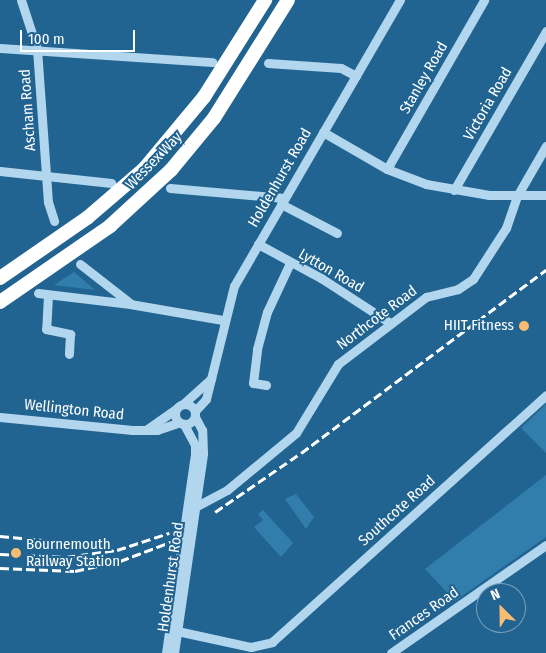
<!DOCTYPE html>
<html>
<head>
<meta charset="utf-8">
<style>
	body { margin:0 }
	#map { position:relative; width:546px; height:653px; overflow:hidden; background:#216491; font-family:"Fira Sans Condensed",sans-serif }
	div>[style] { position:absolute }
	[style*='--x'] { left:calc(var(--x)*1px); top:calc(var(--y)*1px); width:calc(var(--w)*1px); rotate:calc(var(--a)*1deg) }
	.green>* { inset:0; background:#317eac }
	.minor>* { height:9px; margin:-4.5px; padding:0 4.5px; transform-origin:4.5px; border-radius:4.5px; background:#b1d6ed }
	.minor>.ring { margin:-4.5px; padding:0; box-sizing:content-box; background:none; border:9px solid #b1d6ed; border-radius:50% }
	.highway>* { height:14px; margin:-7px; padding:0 7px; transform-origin:7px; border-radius:7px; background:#fff }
	.rail>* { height:2.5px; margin-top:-1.25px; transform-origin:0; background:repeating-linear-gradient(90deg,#fff 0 9px,transparent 0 13px) }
	.dots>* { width:14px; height:14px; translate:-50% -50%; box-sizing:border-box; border:2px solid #216491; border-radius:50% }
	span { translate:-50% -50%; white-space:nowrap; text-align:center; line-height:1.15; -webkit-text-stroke:4px #216491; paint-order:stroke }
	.street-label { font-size:15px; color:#fff }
	.poi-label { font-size:15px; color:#fff }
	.right { translate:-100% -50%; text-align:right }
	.left { translate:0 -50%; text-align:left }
	.north { position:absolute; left:476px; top:583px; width:50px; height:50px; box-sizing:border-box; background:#216491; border:1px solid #7aa2bd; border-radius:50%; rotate:337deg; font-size:14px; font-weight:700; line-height:20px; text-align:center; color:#fff }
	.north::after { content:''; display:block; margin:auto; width:18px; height:22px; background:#fabc73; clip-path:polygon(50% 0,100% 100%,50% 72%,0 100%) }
	.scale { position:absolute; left:20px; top:30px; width:115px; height:22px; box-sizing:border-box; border:2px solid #fff; border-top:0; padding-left:6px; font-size:15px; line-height:18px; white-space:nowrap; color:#fff; -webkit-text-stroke:4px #216491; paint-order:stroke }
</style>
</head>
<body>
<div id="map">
	<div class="green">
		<div style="clip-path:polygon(74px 272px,95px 290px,54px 285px)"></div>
		<div style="clip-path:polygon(546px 404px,546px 453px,521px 428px)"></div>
		<div style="clip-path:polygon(546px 475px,546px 537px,455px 601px,425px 569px)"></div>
		<div style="clip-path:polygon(296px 494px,314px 517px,306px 529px,285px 499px)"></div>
		<div style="clip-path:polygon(263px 510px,293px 543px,281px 557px,254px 527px,263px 520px,258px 514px)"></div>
	</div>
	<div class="minor">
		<div style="--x:21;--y:0;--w:52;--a:71.9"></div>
		<div style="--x:37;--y:49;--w:153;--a:85.9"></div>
		<div style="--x:48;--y:202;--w:20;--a:72"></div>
		<div style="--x:0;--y:48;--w:213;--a:3.8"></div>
		<div style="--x:268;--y:63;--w:73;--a:3.9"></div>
		<div style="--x:341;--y:68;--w:17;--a:28"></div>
		<div style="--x:323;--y:132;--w:74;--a:30"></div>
		<div style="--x:387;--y:169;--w:42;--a:21"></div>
		<div style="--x:426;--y:184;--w:64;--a:9.9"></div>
		<div style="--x:489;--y:195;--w:57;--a:0"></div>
		<div style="--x:387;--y:169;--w:195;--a:-60.1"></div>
		<div style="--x:0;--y:171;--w:112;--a:6.2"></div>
		<div style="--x:170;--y:188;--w:115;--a:5"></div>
		<div style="--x:454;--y:190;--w:184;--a:-59.9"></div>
		<div style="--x:281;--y:204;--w:63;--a:27.4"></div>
		<div style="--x:258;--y:244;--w:72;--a:28.4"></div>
		<div style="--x:321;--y:278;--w:82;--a:33.1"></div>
		<div style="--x:80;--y:264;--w:63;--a:38"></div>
		<div style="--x:38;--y:293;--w:93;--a:6.8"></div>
		<div style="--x:130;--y:304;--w:94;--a:9.8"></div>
		<div style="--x:48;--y:295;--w:34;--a:93"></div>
		<div style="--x:46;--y:329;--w:25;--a:12"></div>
		<div style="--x:70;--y:334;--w:20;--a:93"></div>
		<div style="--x:266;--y:385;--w:13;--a:-171"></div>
		<div style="--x:253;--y:383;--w:34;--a:-83"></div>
		<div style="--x:257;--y:349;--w:38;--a:-75"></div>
		<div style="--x:267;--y:312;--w:54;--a:-64.9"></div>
		<div class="ring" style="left:175px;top:404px;width:11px;height:11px"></div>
		<div style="--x:183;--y:404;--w:38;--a:-42"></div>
		<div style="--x:195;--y:411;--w:16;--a:-47"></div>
		<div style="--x:206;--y:399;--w:116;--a:-76.1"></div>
		<div style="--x:234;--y:286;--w:331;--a:-59.9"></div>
		<div style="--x:0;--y:417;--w:133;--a:5.6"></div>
		<div style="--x:132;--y:430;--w:25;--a:0"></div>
		<div style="--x:157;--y:430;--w:24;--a:-19"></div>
		<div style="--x:146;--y:430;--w:37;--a:-35"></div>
		<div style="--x:195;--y:507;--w:36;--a:-28"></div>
		<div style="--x:227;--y:490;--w:89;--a:-39.6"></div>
		<div style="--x:296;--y:433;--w:81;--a:-58.7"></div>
		<div style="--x:338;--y:364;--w:111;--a:-37.3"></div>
		<div style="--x:426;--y:297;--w:33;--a:-14"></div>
		<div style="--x:458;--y:289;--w:18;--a:-34"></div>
		<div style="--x:473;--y:279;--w:61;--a:-57.1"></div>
		<div style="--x:506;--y:228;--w:34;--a:-71"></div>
		<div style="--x:517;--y:196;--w:58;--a:-59.9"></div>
		<div style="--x:177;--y:631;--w:76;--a:12.2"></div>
		<div style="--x:251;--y:647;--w:22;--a:-13"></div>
		<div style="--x:272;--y:642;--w:369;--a:-42"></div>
		<div style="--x:166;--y:653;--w:201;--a:-81.7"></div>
		<div style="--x:195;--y:454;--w:9;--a:-90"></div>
		<div style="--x:195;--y:445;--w:24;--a:-118"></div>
		<div style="--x:174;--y:653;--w:202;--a:-81.7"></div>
		<div style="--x:203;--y:453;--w:23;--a:-92"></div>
		<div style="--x:202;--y:430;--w:15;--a:-118"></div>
		<div style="--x:391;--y:653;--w:189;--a:-34.9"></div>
	</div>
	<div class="highway">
		<div style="--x:0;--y:278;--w:106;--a:-34.6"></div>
		<div style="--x:87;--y:218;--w:75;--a:-40.7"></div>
		<div style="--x:144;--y:169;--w:94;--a:-50.2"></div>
		<div style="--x:204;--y:97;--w:115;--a:-57.8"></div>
		<div style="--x:0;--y:302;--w:134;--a:-34.6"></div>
		<div style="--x:110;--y:226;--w:83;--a:-42.6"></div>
		<div style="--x:171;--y:170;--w:67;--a:-50.4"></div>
		<div style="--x:214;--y:118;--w:139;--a:-57.9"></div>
	</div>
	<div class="rail">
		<div style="--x:215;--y:512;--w:104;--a:-34.5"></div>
		<div style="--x:301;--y:453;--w:306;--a:-36.8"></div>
		<div style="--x:0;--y:536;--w:107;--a:5.3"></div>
		<div style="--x:0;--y:554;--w:66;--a:2.6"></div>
		<div style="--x:66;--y:557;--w:51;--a:-7.8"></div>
		<div style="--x:117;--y:550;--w:55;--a:-18.1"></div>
		<div style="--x:0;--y:568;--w:75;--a:2.3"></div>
		<div style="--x:75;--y:571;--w:46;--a:-12.5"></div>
		<div style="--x:120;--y:561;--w:57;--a:-20.7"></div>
	</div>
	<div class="dots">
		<div style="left:524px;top:326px;background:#fabc73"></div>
		<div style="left:16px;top:553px;background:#fabc73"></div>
	</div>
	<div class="street-label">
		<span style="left:424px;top:78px;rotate:-60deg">Stanley Road</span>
		<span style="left:488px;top:104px;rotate:-60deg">Victoria Road</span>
		<span style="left:28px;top:110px;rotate:-94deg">Ascham Road</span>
		<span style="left:154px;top:161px;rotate:-46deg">Wessex Way</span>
		<span style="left:280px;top:178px;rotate:-60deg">Holdenhurst Road</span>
		<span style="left:331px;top:271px;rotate:30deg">Lytton Road</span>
		<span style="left:377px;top:318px;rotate:-37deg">Northcote Road</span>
		<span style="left:74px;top:410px;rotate:6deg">Wellington Road</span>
		<span style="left:397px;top:511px;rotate:-42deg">Southcote Road</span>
		<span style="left:171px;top:577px;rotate:-82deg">Holdenhurst Road</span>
		<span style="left:424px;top:614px;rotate:-35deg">Frances Road</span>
	</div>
	<div class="poi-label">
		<span class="right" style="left:514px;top:326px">HIIT Fitness</span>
		<span class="left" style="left:26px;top:553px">Bournemouth<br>Railway Station</span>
	</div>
	<div class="north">N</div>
	<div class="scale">100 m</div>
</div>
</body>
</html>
